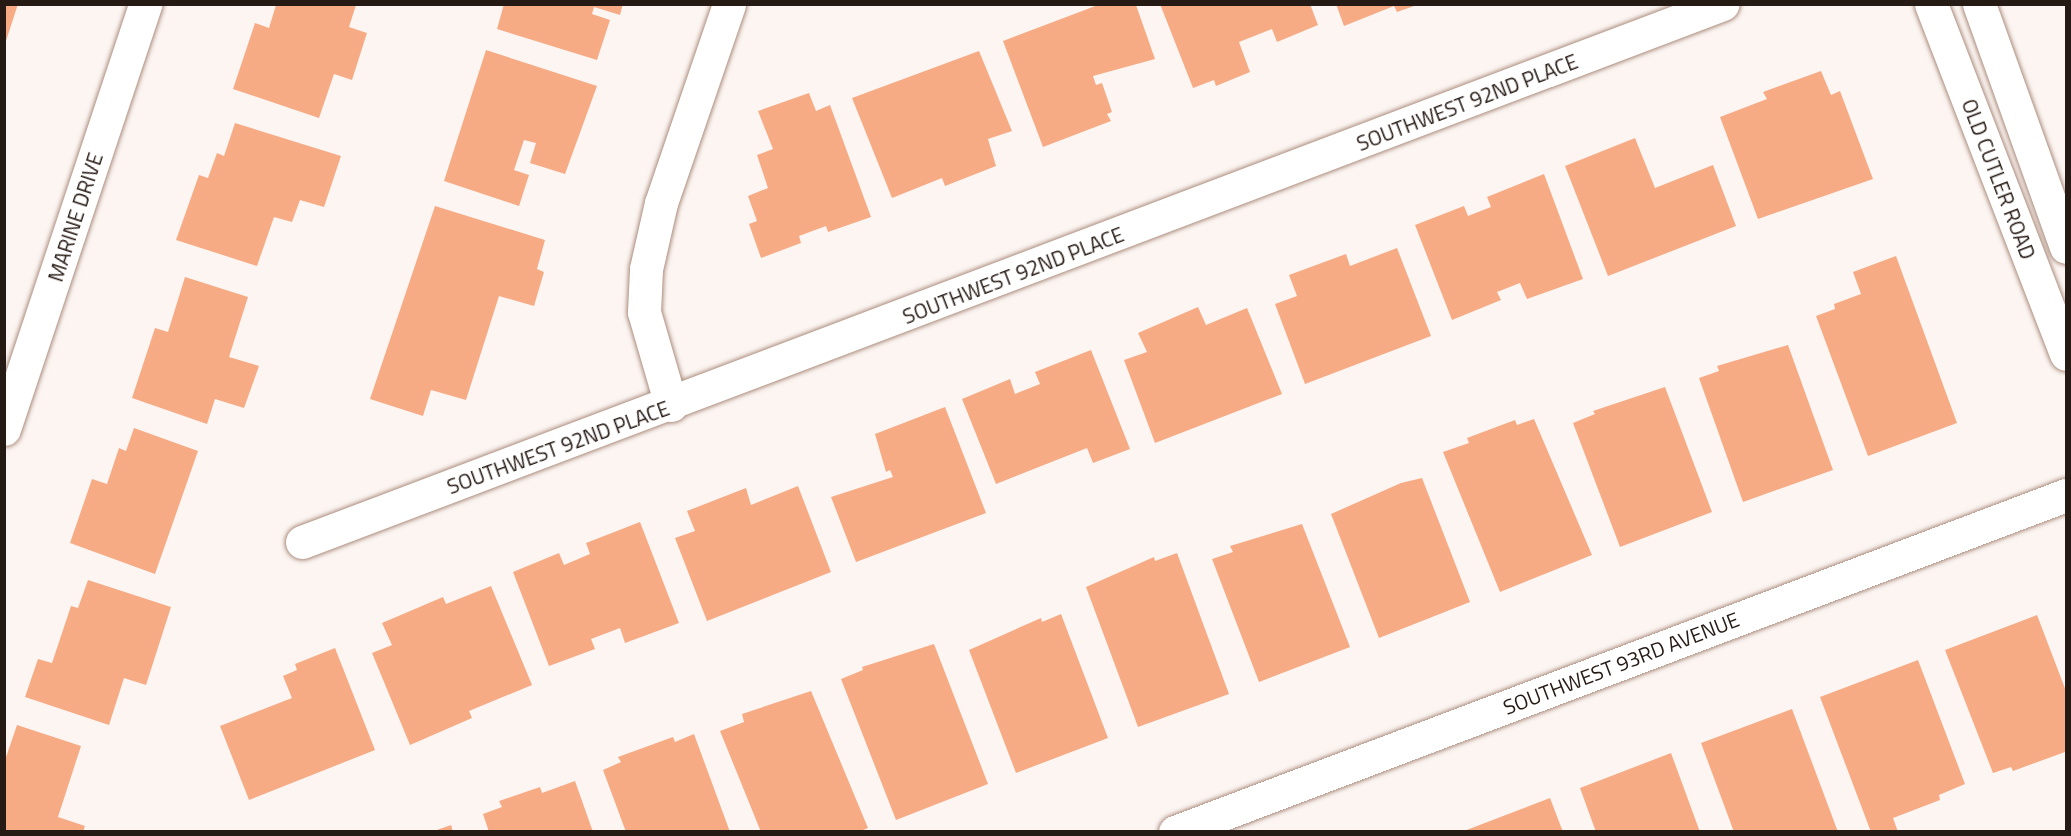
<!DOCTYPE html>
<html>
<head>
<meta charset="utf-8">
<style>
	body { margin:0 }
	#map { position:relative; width:2071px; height:836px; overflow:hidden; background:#fcf5f2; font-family:"Titillium Web",sans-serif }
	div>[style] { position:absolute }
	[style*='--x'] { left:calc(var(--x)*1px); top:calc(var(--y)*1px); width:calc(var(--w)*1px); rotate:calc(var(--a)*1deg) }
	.building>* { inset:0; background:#f7ab85 }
	.roads { filter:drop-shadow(0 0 2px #ac8d7e) drop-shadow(0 0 2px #ac8d7e) }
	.minor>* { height:33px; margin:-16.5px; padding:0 16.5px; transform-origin:16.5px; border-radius:16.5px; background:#fff }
	.major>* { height:33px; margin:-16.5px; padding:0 16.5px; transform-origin:16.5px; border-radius:16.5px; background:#fff }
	span { translate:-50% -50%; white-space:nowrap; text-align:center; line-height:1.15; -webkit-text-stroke:4.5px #fff; paint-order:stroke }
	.street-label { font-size:21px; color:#261a14 }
	.frame { position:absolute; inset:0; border:6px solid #261a14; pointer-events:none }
</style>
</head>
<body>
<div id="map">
	<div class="building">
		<div style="clip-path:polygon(4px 4px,18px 4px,5px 44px,4px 44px)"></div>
		<div style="clip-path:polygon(504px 4px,623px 4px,620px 15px,594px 7px,592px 14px,610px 20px,597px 60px,497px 29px)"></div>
		<div style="clip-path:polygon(1160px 4px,1310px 4px,1318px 25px,1277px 42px,1272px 29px,1239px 42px,1250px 72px,1216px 86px,1214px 80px,1193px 88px)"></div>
		<div style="clip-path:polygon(1336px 4px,1417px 4px,1417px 5px,1397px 12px,1394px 6px,1344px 26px)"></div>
		<div style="clip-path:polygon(276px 5px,356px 5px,349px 27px,367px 33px,352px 80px,334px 74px,319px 118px,233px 89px,255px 23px,269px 28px)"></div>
		<div style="clip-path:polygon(1098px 5px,1136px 5px,1155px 59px,1093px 76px,1096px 85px,1102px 83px,1112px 112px,1107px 114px,1111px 121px,1043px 147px,1003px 41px)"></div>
		<div style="clip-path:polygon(486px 50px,597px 86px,565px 174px,530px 163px,536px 143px,524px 140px,514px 170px,529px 175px,519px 206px,444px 181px)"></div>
		<div style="clip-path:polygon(979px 51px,1012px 131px,988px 139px,996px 166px,945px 186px,942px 178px,892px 198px,852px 98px)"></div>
		<div style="clip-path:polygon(1821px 71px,1831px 95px,1840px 91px,1873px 179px,1758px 219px,1720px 117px,1767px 99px,1763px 92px)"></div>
		<div style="clip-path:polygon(809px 93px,816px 111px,830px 105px,871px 217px,828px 232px,826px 226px,799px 236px,801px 243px,761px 258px,749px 224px,757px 221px,748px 196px,768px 188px,757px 155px,773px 149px,758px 111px)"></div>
		<div style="clip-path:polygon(235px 123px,341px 156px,324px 207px,300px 200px,292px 222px,274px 217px,257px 266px,176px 240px,199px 175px,208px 178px,217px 153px,224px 156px)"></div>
		<div style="clip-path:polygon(1635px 138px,1655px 188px,1713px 165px,1736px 226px,1608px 276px,1565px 166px)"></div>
		<div style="clip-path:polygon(1544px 174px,1583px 279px,1527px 299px,1520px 283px,1497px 292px,1501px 300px,1452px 320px,1415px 225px,1464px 206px,1468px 216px,1491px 207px,1487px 197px)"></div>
		<div style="clip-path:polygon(435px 206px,545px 240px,537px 269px,544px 272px,534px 306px,499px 296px,466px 400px,431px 390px,423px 416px,370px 399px)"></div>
		<div style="clip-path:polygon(1397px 248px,1431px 336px,1305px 384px,1275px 304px,1297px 296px,1289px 275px,1346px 254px,1350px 266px)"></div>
		<div style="clip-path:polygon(1896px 256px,1957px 423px,1868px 456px,1816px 316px,1835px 309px,1834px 304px,1861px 294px,1853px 272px)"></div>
		<div style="clip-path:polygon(185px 277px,248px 297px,229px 357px,259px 366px,244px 408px,215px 399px,207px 424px,132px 398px,155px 328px,168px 332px)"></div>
		<div style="clip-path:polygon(1198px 307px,1206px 325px,1247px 308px,1282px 394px,1155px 443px,1124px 360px,1147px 352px,1138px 333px)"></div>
		<div style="clip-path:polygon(1788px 345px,1833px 470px,1743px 502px,1699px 378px,1719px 371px,1717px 366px)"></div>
		<div style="clip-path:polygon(1091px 350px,1130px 449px,1093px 463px,1087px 448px,996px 484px,962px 399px,1010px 379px,1015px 394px,1040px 384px,1035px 372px)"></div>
		<div style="clip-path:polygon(1665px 387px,1712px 512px,1620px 547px,1573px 423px,1595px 414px,1593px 411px)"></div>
		<div style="clip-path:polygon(945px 407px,986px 513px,856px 562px,831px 497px,893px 477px,890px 470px,886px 472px,875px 434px)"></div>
		<div style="clip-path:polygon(1534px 419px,1592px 555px,1500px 592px,1443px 452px,1469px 443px,1467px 438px,1515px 420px,1517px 425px)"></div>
		<div style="clip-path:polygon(134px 428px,198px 451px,155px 574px,70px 543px,92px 479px,107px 484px,119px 448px,126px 451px)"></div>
		<div style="clip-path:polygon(1422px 478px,1470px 602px,1379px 638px,1331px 514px,1401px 483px)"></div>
		<div style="clip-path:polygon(798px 486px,831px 572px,707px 621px,675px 538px,695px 531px,687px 511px,746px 488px,751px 505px)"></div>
		<div style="clip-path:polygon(640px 522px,679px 623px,625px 643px,620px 628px,591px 639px,595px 649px,549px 666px,513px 572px,559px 553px,564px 565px,590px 554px,586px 543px)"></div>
		<div style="clip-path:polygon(1302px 524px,1350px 647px,1259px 682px,1212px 559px,1233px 552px,1230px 546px)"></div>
		<div style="clip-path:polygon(1177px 553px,1229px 694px,1138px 727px,1086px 587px,1154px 557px,1155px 561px)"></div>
		<div style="clip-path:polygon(88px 580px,171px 607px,146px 685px,124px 678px,109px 725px,25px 697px,38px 659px,52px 663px,71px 606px,78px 608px)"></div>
		<div style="clip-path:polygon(491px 586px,532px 685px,469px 711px,472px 718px,410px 745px,372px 653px,392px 645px,382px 623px,443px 597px,446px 604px)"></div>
		<div style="clip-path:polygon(1061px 614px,1108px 738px,1016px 773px,969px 650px,1041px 618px,1042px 622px)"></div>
		<div style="clip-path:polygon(2037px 615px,2066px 691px,2065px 752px,2013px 771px,2011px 767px,1993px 773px,1945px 650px)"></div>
		<div style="clip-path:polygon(934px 644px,988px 784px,896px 820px,841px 679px,863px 670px,862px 667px)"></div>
		<div style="clip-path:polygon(335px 648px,375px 750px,249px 800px,220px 726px,292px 698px,283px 676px,297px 670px,295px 664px)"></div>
		<div style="clip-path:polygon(1918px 660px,1965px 784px,1939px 795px,1940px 800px,1893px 818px,1898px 832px,1871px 832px,1820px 697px)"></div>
		<div style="clip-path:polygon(811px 691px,868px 828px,858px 832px,761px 832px,720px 731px,744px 722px,742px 714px)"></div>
		<div style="clip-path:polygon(1792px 709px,1838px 832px,1734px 832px,1701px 743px)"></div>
		<div style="clip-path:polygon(17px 725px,81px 746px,58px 817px,85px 826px,83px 832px,4px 832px,4px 763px)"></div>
		<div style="clip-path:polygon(694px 734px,730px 832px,626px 832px,603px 770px,621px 762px,618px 757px,673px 737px,675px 742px)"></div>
		<div style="clip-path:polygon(1671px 753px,1700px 832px,1596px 832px,1580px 788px)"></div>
		<div style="clip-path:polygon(575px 781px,593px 832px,489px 832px,483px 814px,502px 807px,499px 801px,540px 787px,542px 793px)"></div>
		<div style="clip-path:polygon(1550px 798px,1563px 832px,1464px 832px,1464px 831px)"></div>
		<div style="clip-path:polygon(451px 825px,453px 832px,434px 832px,434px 831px)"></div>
	</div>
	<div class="roads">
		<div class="minor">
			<div style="--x:671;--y:405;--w:97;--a:-106.2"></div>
			<div style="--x:644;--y:312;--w:43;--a:-87.3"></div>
			<div style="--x:646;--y:269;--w:68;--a:-77.2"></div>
			<div style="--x:661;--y:203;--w:210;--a:-71.1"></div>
			<div style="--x:4;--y:429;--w:448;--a:-71.6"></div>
			<div style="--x:302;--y:542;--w:1519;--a:-20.74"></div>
			<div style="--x:1175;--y:832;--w:953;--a:-20.72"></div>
		</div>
		<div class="major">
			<div style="--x:1931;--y:4;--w:375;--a:68.9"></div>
			<div style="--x:1979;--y:4;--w:258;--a:70.3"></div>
		</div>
	</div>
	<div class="street-label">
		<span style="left:1467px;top:102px;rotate:-21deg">SOUTHWEST 92ND PLACE</span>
		<span style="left:1999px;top:179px;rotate:69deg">OLD CUTLER ROAD</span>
		<span style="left:75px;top:217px;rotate:-72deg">MARINE DRIVE</span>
		<span style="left:1013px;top:275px;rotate:-21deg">SOUTHWEST 92ND PLACE</span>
		<span style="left:558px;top:447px;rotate:-20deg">SOUTHWEST 92ND PLACE</span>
		<span style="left:1621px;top:663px;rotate:-21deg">SOUTHWEST 93RD AVENUE</span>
	</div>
	<div class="frame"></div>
</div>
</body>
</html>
